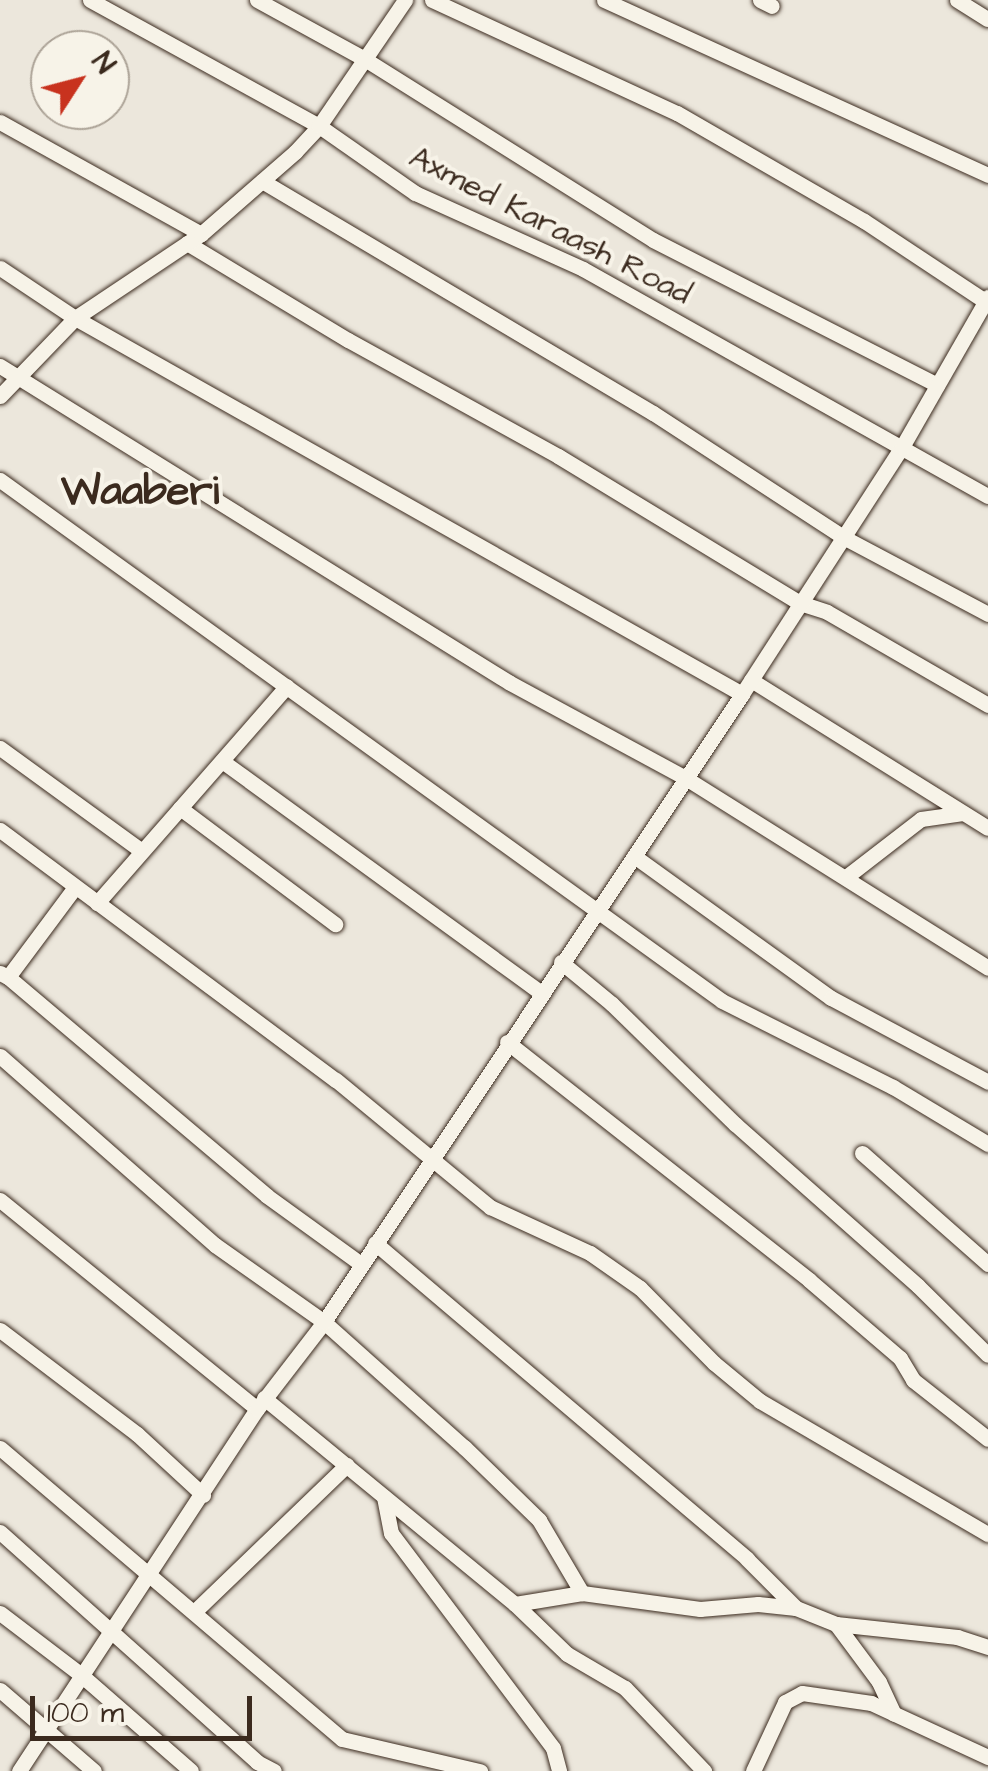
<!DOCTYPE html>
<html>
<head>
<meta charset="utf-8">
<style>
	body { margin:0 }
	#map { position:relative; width:988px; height:1771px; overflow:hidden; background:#ece7dc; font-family:"Architects Daughter",sans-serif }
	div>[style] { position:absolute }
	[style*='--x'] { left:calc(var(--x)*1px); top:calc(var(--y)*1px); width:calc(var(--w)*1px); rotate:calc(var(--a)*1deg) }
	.roads { filter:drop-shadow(0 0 2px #3b2a1e) drop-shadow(0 0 2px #3b2a1e) }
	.street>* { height:15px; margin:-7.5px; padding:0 7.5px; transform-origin:7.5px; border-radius:7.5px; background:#f7f3e8 }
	span { translate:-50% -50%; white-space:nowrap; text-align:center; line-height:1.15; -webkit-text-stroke:8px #f7f3e8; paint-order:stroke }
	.street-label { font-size:32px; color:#3b2a1e }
	.district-label { font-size:42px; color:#3b2a1e; font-weight:700 }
	.north { position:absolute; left:30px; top:30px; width:100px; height:100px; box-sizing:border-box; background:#f7f3e8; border:2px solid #aca397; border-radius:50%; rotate:54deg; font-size:28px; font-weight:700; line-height:40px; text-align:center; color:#3b2a1e }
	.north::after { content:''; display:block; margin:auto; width:35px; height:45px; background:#c8321e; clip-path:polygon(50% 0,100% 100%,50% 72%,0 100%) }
	.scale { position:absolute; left:30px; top:1696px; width:222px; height:45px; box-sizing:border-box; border:5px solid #3b2a1e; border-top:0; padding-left:12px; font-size:30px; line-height:35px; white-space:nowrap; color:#3b2a1e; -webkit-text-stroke:8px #f7f3e8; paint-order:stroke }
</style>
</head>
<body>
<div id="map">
	<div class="roads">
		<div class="street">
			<div style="--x:90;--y:0;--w:261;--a:28.8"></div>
			<div style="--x:319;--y:126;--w:117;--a:34.9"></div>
			<div style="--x:415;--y:193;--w:184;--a:24.3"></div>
			<div style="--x:583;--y:269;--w:464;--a:29.3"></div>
			<div style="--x:257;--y:0;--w:121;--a:28.7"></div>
			<div style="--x:363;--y:58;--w:342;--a:32.1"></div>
			<div style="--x:653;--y:240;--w:319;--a:27"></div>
			<div style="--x:432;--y:0;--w:270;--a:24.8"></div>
			<div style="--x:677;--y:113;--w:216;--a:30"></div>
			<div style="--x:864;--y:221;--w:149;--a:33.5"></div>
			<div style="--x:604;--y:0;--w:422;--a:24.5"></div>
			<div style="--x:760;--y:0;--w:13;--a:27"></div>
			<div style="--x:957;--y:0;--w:36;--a:32"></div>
			<div style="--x:0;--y:122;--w:230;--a:29.1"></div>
			<div style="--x:262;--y:181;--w:455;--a:30.7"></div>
			<div style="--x:653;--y:413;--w:227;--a:33.1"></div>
			<div style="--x:843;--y:537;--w:164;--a:28"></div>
			<div style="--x:187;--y:243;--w:188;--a:31.1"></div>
			<div style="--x:348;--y:340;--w:240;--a:28.9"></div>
			<div style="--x:558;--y:456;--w:283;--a:31.3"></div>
			<div style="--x:800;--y:603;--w:28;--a:18"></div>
			<div style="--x:827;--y:612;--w:186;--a:30"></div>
			<div style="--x:0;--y:268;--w:90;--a:33.7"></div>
			<div style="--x:75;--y:318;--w:766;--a:29.41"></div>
			<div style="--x:0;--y:366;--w:600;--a:31.86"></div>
			<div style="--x:510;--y:683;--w:198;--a:28.4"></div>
			<div style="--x:684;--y:777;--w:359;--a:32.1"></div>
			<div style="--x:0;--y:396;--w:108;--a:-46.1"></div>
			<div style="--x:75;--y:318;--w:151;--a:-33.7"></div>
			<div style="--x:201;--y:234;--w:125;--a:-41.1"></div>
			<div style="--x:295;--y:152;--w:35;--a:-47"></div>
			<div style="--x:319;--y:126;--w:153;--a:-55.7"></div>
			<div style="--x:0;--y:480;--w:890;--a:35.81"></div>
			<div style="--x:722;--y:1001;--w:191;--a:26.7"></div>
			<div style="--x:893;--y:1087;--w:111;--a:31"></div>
			<div style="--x:751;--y:680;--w:279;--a:32"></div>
			<div style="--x:0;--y:748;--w:175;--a:36"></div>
			<div style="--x:222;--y:761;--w:394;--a:36"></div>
			<div style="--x:180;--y:808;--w:194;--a:36.8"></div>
			<div style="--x:0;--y:830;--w:419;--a:36.7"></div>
			<div style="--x:336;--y:1080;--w:200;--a:39.5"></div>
			<div style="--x:490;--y:1207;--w:110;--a:24.7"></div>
			<div style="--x:590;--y:1253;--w:61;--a:35"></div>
			<div style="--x:640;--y:1288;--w:105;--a:45.4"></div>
			<div style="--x:714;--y:1363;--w:60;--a:39.6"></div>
			<div style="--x:760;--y:1401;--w:264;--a:30.3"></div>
			<div style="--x:634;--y:856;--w:243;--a:35.8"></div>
			<div style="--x:831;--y:998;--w:178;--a:28.1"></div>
			<div style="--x:846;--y:877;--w:95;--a:-37.7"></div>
			<div style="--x:921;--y:819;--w:42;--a:-8.1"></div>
			<div style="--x:97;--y:903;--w:288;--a:-48.8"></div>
			<div style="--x:561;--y:962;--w:66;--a:39.5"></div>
			<div style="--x:612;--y:1004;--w:172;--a:44.3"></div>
			<div style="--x:735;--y:1124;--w:244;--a:41.5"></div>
			<div style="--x:918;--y:1286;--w:98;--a:44.6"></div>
			<div style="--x:0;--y:973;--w:9;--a:27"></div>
			<div style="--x:8;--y:977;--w:112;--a:-53.3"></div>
			<div style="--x:8;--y:977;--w:339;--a:40.2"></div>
			<div style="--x:267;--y:1196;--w:116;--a:35.9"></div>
			<div style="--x:507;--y:1042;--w:385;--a:38.2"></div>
			<div style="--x:809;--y:1280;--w:120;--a:40.6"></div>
			<div style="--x:900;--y:1358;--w:26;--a:59"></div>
			<div style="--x:913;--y:1380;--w:95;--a:38.2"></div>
			<div style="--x:0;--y:1056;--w:286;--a:41.3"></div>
			<div style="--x:215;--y:1245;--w:133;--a:35.2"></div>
			<div style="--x:324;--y:1322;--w:188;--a:41.8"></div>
			<div style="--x:464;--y:1447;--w:105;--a:44.2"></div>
			<div style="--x:539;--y:1520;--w:85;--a:59.5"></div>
			<div style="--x:862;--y:1153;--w:168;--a:41.4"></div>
			<div style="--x:0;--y:1200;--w:331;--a:39.1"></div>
			<div style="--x:375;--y:1243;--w:488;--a:40.3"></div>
			<div style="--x:747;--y:1559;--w:69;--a:45"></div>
			<div style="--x:0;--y:1330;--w:172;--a:37.2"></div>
			<div style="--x:137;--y:1434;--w:90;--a:42.7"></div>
			<div style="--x:264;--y:1398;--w:325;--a:39.4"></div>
			<div style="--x:515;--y:1604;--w:72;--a:43.9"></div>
			<div style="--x:567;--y:1654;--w:67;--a:30.4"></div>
			<div style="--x:625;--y:1688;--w:115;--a:46.4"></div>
			<div style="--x:0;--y:1448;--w:449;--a:40.4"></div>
			<div style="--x:342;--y:1739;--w:142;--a:13.1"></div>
			<div style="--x:384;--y:1497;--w:37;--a:79"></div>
			<div style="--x:391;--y:1533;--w:269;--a:53"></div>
			<div style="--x:553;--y:1748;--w:24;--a:75"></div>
			<div style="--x:0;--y:1532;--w:345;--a:41.8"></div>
			<div style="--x:257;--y:1762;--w:19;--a:28"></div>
			<div style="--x:515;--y:1604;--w:68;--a:-9.3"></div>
			<div style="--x:582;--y:1593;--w:119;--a:7.7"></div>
			<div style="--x:700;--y:1609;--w:58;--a:-4.9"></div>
			<div style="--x:758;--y:1604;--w:38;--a:6"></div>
			<div style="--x:796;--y:1608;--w:43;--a:21.8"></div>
			<div style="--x:836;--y:1624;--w:122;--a:6.1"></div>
			<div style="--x:957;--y:1637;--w:33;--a:18"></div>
			<div style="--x:194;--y:1612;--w:212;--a:-43.9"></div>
			<div style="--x:0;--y:1613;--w:101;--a:37.3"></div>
			<div style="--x:80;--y:1674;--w:147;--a:41.1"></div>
			<div style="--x:836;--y:1624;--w:72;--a:53.4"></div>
			<div style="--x:879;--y:1682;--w:35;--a:65"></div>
			<div style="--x:0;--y:1690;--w:124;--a:40.8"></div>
			<div style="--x:19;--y:1771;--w:433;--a:-56.7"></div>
			<div style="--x:257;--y:1409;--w:110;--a:-52.4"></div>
			<div style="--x:324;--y:1322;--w:754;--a:-56.35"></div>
			<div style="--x:742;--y:694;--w:294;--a:-57.1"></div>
			<div style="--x:902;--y:447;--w:173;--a:-60.2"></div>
			<div style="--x:753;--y:1771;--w:76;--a:-65.1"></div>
			<div style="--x:785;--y:1702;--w:19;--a:-28"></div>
			<div style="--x:802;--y:1693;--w:70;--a:8.2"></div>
			<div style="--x:871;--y:1703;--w:129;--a:24.8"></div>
		</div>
	</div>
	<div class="street-label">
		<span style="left:550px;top:226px;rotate:27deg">Axmed Karaash Road</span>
	</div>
	<div class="district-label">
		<span style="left:140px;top:492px">Waaberi</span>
	</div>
	<div class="north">N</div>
	<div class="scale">100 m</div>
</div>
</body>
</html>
